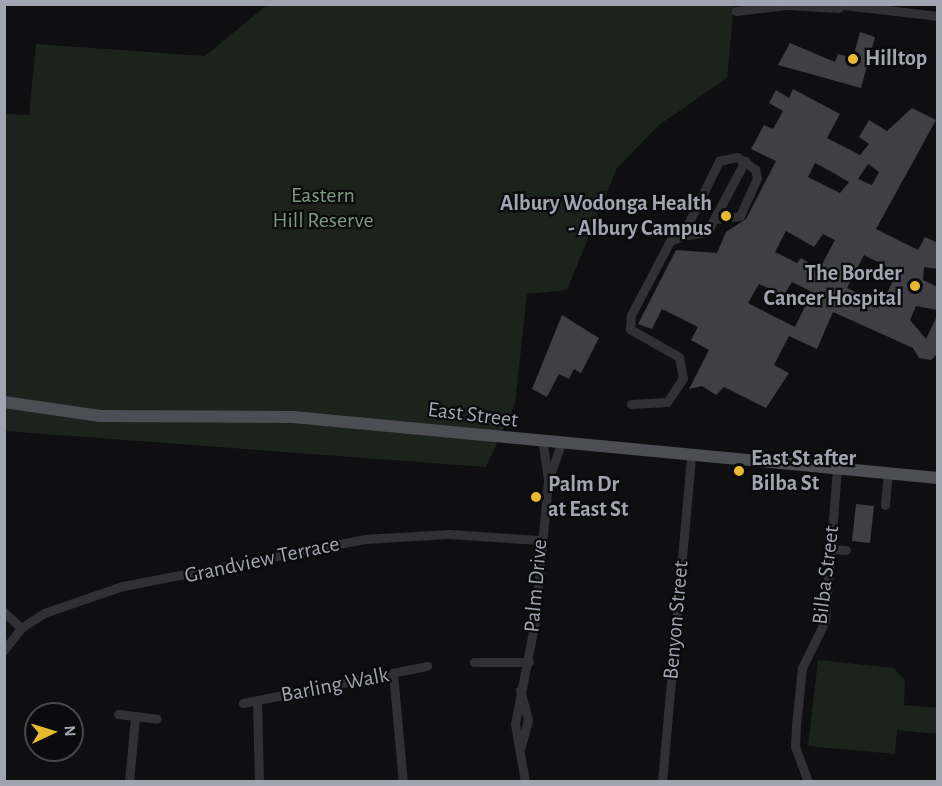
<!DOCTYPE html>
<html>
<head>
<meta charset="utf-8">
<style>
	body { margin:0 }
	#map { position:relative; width:942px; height:786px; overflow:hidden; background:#0f0f11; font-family:"Alegreya Sans",sans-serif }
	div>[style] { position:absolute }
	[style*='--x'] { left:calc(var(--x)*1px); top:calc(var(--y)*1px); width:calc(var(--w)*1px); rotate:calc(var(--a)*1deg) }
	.green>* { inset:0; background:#1c231d }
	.building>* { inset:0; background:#3f3f44 }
	.minor>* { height:9px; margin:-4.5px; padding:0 4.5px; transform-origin:4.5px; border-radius:4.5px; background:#313135 }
	.major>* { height:12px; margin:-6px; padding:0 6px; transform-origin:6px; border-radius:6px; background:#4d4e54 }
	.dots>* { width:16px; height:16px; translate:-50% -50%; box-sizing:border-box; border:3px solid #0b0a0c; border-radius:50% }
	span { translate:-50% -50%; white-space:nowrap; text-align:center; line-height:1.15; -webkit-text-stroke:4.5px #0b0a0c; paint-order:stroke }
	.poi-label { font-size:22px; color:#a1a5b1; font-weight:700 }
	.left { translate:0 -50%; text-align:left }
	.right { translate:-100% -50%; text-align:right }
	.park-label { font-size:22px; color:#799b7e }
	.street-label { font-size:22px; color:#a1a5b1 }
	.frame { position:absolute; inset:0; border:6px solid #a1a5b1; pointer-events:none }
	.north { position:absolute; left:24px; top:702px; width:60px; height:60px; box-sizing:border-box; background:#0b0a0c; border:2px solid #47484e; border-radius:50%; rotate:86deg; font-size:16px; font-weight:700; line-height:24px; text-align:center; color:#a1a5b1 }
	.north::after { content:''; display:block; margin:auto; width:21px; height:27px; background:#e8ba30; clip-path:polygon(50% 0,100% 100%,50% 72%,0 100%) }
</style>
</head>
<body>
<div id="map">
	<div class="green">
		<div style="clip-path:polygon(267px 5px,734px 5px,727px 78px,659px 125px,617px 168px,567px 290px,527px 294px,515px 404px,486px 467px,5px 431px,4px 114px,29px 115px,36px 44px,205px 56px)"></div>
		<div style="clip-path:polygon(818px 660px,894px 668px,905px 681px,904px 705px,937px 708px,937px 734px,897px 730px,895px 754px,808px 746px)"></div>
	</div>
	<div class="building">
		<div style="clip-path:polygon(860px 32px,875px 37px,861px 88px,778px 65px,790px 43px,835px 62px,838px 54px,853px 58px)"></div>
		<div style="clip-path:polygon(evenodd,793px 89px,840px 114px,827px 138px,860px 155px,869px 144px,859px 137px,869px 120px,887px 131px,912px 108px,936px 120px,876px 229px,918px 250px,925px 237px,938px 243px,938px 269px,924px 267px,923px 280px,938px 287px,938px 310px,916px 306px,910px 320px,926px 339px,938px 314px,938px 353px,931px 360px,919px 358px,913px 348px,833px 312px,817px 349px,789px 336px,774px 365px,789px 373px,766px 408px,724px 387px,716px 395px,702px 386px,689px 389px,709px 350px,691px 340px,698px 327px,662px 309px,652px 329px,638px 324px,676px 250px,717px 253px,726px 232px,746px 219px,776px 161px,751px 149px,764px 125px,773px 129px,783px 111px,769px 103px,776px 90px,789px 98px,793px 89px,815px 163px,830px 171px,849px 182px,840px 193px,808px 177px,815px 163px,793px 89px,868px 164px,879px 172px,872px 185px,858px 179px,868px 164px,793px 89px,786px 231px,814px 247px,823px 234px,835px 240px,819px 270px,801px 258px,797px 263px,775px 252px,786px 231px,793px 89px,864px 255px,897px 272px,882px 304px,847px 288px,864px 255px,793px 89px,792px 282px,812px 292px,795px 327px,748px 303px,759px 284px,784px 295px,792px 282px)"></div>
		<div style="clip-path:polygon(562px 315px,599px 338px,581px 373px,574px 369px,569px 379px,559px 374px,547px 397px,532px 389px)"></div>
		<div style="clip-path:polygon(856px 504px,874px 506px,870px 543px,852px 541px)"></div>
	</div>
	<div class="minor">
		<div style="--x:835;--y:4;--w:104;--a:6.6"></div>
		<div style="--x:736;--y:11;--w:51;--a:-6.7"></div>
		<div style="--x:787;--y:5;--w:52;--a:3.3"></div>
		<div style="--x:682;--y:236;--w:25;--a:-9"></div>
		<div style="--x:707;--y:232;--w:81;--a:-61.8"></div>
		<div style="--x:631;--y:404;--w:36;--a:-3"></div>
		<div style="--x:667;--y:402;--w:29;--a:-56"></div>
		<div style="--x:683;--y:378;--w:21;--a:-101"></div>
		<div style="--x:679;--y:357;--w:56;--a:-150.3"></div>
		<div style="--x:630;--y:329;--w:14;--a:-86"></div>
		<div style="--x:631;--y:315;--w:84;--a:-62.2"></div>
		<div style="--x:670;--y:241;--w:13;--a:-23"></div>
		<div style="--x:682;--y:236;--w:84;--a:-63.7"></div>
		<div style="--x:719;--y:161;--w:18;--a:-13"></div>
		<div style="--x:737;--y:157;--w:22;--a:34"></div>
		<div style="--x:755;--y:169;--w:9;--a:77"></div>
		<div style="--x:757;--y:178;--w:42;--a:114.1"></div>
		<div style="--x:740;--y:216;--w:25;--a:173"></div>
		<div style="--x:543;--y:444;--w:35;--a:82"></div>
		<div style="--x:885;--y:505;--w:32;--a:-85"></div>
		<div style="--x:831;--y:549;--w:15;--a:4"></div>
		<div style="--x:4;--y:612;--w:23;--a:43"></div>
		<div style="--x:4;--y:650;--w:28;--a:-52"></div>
		<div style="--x:21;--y:628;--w:27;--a:-33"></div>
		<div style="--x:44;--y:613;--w:83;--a:-18.9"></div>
		<div style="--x:123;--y:586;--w:247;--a:-11"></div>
		<div style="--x:365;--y:539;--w:84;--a:-3.4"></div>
		<div style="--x:449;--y:534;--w:91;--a:3.8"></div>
		<div style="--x:474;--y:662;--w:55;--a:0"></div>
		<div style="--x:393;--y:673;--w:109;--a:84.8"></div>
		<div style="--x:520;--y:690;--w:31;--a:75"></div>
		<div style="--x:528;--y:720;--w:27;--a:105"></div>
		<div style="--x:257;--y:702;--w:80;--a:88.6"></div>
		<div style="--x:243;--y:703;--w:188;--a:-11.4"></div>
		<div style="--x:118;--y:714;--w:39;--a:7"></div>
		<div style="--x:129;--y:782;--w:65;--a:-84.7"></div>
		<div style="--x:525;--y:782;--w:59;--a:-99.8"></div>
		<div style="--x:515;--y:724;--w:105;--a:-79"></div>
		<div style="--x:535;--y:621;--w:141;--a:-84.7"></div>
		<div style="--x:548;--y:481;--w:37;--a:-71"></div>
		<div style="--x:662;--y:782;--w:325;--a:-84.9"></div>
		<div style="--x:808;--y:782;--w:38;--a:-110"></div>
		<div style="--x:795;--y:746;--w:21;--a:-87"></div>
		<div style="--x:796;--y:725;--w:57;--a:-84"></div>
		<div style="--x:802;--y:668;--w:52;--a:-63.9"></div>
		<div style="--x:825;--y:621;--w:151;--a:-85.5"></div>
	</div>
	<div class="major">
		<div style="--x:4;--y:402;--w:97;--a:8.3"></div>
		<div style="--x:100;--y:416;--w:193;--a:0.3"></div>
		<div style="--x:293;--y:417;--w:648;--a:5.4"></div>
	</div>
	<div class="dots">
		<div style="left:853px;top:59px;background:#e8ba30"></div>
		<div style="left:726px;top:216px;background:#e8ba30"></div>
		<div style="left:915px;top:286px;background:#e8ba30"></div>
		<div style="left:739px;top:471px;background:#e8ba30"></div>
		<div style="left:536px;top:497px;background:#e8ba30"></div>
	</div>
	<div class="poi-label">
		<span class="left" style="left:865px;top:59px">Hilltop</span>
		<span class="right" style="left:712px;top:216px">Albury Wodonga Health<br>- Albury Campus</span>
		<span class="right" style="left:902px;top:286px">The Border<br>Cancer Hospital</span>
		<span class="left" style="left:751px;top:471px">East St after<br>Bilba St</span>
		<span class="left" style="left:548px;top:497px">Palm Dr<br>at East St</span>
	</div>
	<div class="park-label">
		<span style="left:323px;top:208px">Eastern<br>Hill Reserve</span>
	</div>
	<div class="street-label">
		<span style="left:473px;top:415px;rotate:7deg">East Street</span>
		<span style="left:262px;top:560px;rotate:-12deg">Grandview Terrace</span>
		<span style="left:826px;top:575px;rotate:-83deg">Bilba Street</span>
		<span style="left:536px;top:586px;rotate:-85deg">Palm Drive</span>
		<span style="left:676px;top:620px;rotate:-85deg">Benyon Street</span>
		<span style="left:335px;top:685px;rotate:-11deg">Barling Walk</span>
	</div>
	<div class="frame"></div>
	<div class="north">N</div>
</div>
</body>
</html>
